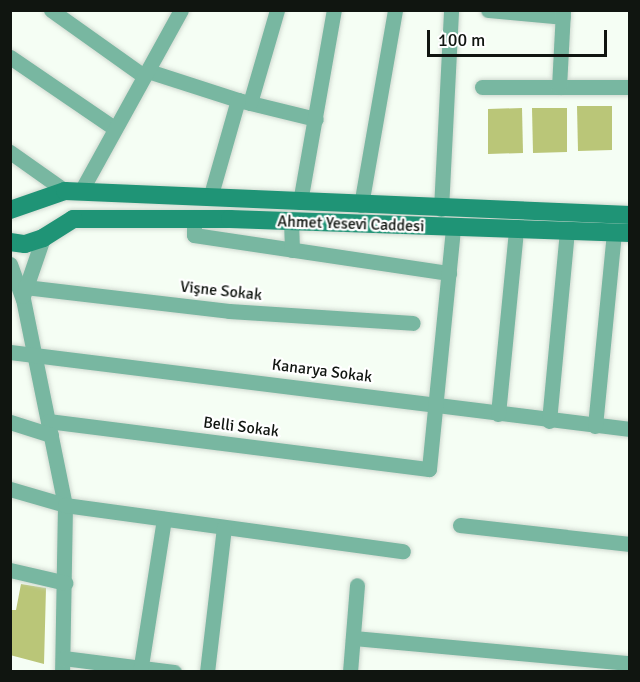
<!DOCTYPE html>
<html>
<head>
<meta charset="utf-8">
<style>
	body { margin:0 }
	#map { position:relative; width:640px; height:682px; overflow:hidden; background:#f5fef4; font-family:Signika,sans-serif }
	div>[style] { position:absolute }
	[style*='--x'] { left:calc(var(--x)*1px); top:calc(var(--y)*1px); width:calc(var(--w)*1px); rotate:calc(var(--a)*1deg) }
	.building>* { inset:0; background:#bac678 }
	.roads { filter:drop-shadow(0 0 2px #d0d9d0) drop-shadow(0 0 2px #d0d9d0) }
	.street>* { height:15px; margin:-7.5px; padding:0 7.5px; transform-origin:7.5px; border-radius:7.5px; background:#78b7a1 }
	.secondary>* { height:18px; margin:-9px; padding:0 9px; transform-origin:9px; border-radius:9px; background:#1f9476 }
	span { translate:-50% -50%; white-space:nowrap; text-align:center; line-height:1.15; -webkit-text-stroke:4.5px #fff; paint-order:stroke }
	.street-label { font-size:16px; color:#101510 }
	.frame { position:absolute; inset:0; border:12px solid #101510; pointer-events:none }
	.scale { position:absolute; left:427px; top:30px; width:180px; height:27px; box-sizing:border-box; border:3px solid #101510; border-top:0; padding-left:8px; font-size:18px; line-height:21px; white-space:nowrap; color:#101510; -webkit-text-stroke:4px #fff; paint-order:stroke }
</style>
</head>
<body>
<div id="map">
	<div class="building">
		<div style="clip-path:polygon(577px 106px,612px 106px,612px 150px,578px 151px)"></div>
		<div style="clip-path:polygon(522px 108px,523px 153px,488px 154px,488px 109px)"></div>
		<div style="clip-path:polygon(532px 108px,567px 108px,567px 152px,533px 153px)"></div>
		<div style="clip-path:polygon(21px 584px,46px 588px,44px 664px,10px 655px,10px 610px,16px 610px)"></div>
	</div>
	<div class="roads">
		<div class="street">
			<div style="--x:51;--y:10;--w:114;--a:35.4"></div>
			<div style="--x:488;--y:10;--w:75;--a:5.3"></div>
			<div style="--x:10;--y:57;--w:126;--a:34.3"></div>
			<div style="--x:148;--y:71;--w:95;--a:17.9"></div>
			<div style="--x:238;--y:100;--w:80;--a:13.7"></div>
			<div style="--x:482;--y:87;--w:148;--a:0"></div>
			<div style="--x:559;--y:87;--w:77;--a:-87"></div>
			<div style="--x:250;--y:103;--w:97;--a:-73.8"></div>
			<div style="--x:10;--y:152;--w:67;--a:35.3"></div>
			<div style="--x:81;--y:191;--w:207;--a:-61.1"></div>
			<div style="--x:210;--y:198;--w:102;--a:-74.1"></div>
			<div style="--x:300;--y:202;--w:195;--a:-80"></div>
			<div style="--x:361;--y:205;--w:198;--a:-80.1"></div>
			<div style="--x:441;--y:209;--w:199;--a:-87.1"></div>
			<div style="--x:194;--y:219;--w:16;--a:90"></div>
			<div style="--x:194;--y:235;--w:258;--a:8.5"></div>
			<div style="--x:291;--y:221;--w:29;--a:88"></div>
			<div style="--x:10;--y:264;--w:37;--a:70"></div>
			<div style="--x:23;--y:299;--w:210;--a:78.5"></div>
			<div style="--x:65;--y:505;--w:167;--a:91"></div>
			<div style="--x:25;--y:287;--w:205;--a:6.7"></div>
			<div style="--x:229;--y:311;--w:184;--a:3.7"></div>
			<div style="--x:23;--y:296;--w:61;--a:-71"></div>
			<div style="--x:10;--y:352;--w:625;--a:7.08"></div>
			<div style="--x:498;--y:414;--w:186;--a:-84.4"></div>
			<div style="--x:48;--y:421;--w:384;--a:7.2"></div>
			<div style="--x:429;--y:469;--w:243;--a:-84.3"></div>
			<div style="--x:549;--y:421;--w:191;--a:-84.6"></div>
			<div style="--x:10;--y:422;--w:43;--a:17.6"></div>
			<div style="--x:595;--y:426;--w:195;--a:-84.4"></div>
			<div style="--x:10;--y:489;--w:57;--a:16.2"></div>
			<div style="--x:65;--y:505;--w:341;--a:7.8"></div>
			<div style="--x:460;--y:525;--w:171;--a:6.4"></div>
			<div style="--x:10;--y:570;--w:57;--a:13.1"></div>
			<div style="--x:353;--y:638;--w:278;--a:5.2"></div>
			<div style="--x:63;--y:658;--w:112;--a:7.2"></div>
			<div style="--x:140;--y:672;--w:155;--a:-81.1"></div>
			<div style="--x:207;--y:672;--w:146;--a:-83.3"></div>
			<div style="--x:350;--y:672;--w:87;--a:-85.4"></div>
		</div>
		<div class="secondary">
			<div style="--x:10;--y:210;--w:58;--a:-19.1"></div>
			<div style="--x:65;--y:191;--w:566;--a:2.43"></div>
			<div style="--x:73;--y:219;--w:157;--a:0"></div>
			<div style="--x:230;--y:219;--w:400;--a:2"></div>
			<div style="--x:10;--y:242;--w:15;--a:8"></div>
			<div style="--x:25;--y:244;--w:19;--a:-18"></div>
			<div style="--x:43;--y:238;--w:36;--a:-32"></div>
		</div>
	</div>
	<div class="street-label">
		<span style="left:351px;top:224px;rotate:2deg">Ahmet Yesevi Caddesi</span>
		<span style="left:221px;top:291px;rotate:6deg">Vişne Sokak</span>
		<span style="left:322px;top:371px;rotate:7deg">Kanarya Sokak</span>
		<span style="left:241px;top:427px;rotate:7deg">Belli Sokak</span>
	</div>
	<div class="frame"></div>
	<div class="scale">100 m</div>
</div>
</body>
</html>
